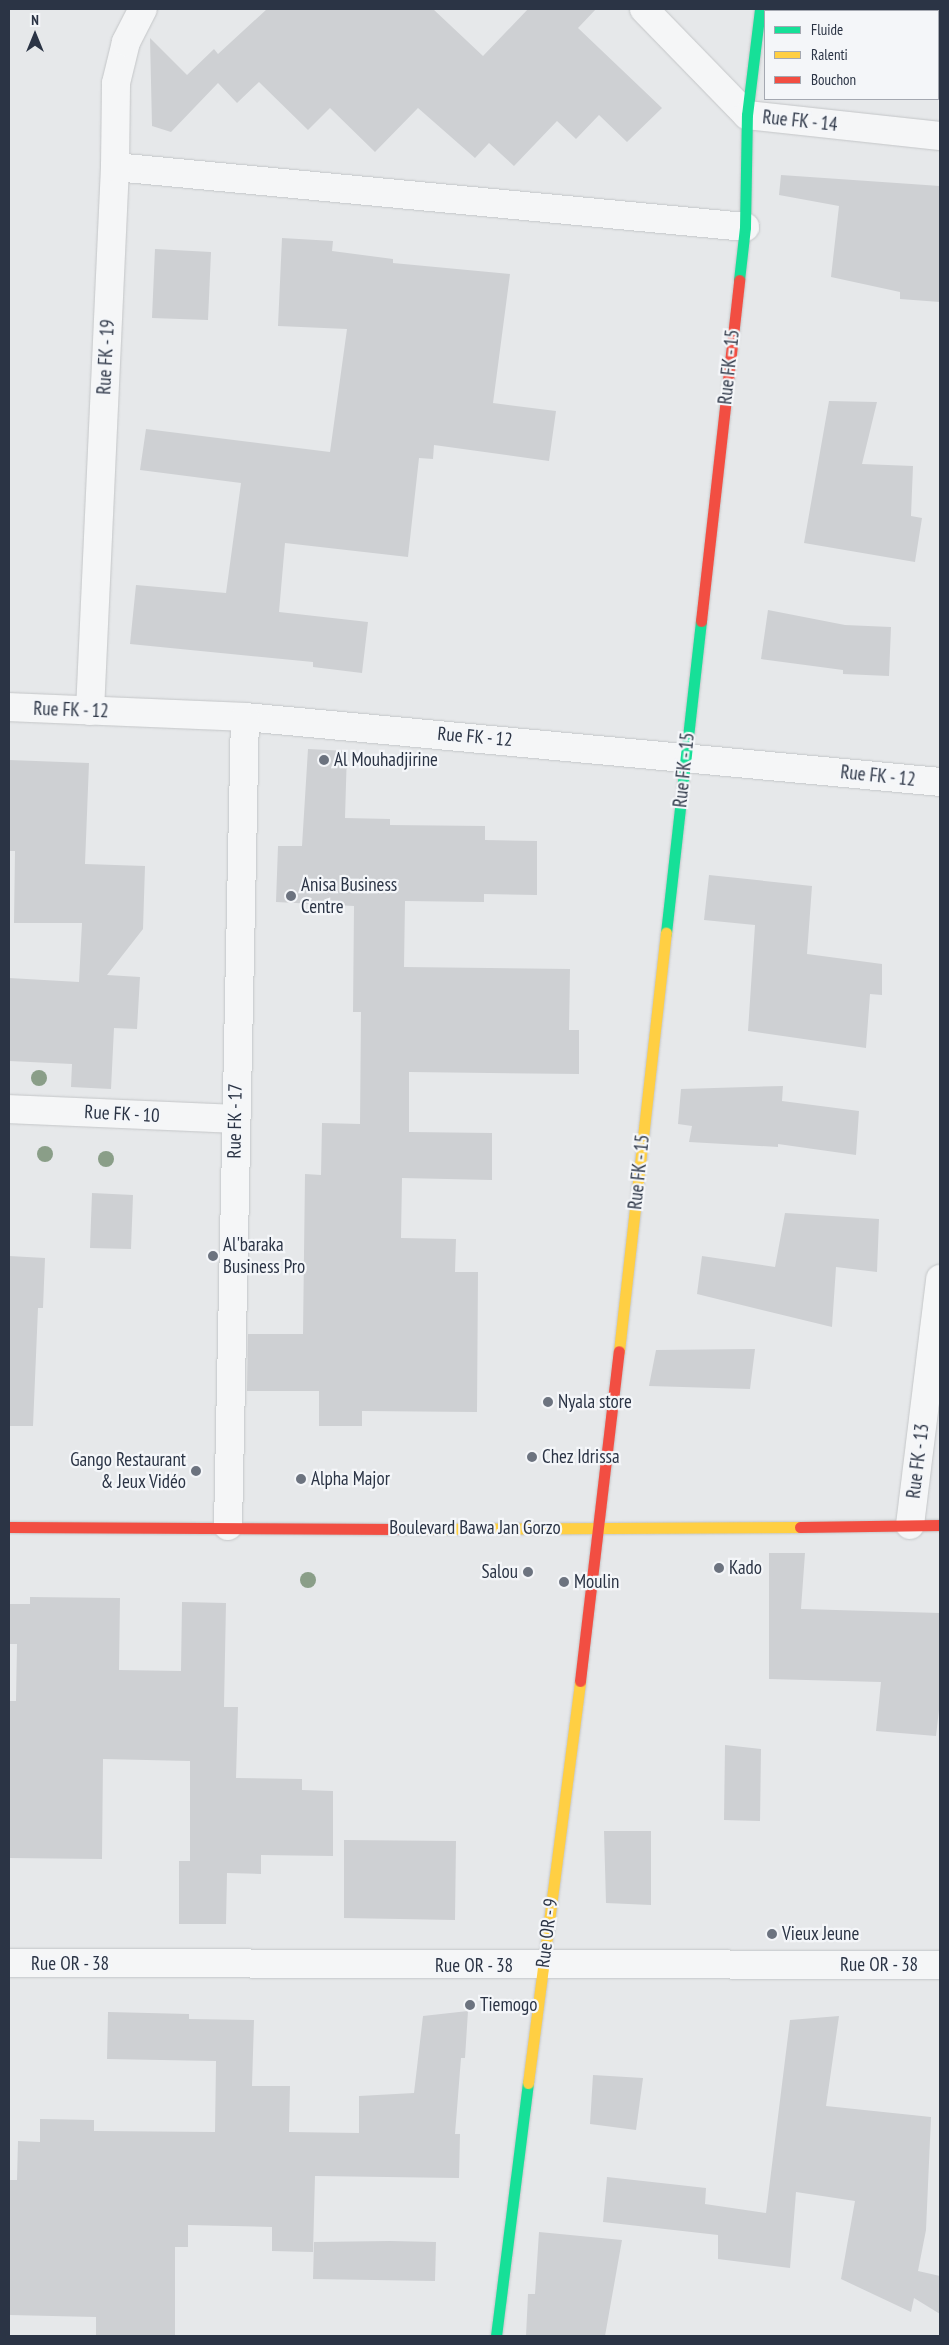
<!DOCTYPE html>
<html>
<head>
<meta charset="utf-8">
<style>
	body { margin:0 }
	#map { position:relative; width:949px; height:2345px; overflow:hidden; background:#e6e8ea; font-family:"PT Sans Narrow",sans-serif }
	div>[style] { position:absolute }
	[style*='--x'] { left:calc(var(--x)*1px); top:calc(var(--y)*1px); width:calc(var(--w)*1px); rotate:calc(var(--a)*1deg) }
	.building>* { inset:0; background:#ced0d3 }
	.roads { filter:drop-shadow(0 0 1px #c4c6c8) drop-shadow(0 0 1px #c4c6c8) }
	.street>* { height:28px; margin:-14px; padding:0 14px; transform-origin:14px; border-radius:14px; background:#f5f6f7 }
	.fast>* { height:11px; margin:-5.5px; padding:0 5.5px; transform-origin:5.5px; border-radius:5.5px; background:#16e098 }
	.slow>* { height:11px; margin:-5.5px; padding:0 5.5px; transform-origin:5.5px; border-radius:5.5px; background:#ffcf43 }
	.jam>* { height:11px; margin:-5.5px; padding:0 5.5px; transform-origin:5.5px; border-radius:5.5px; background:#f24e42 }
	.trees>* { width:16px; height:16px; margin:-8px; border-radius:50%; background:#8a9e88 }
	.dots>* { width:14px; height:14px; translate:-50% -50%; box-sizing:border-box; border:2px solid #f4f6f9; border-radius:50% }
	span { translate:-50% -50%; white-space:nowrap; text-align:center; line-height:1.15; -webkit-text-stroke:4.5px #f4f6f9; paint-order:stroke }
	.street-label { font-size:19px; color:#2b3445 }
	.poi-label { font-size:19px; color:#2b3445 }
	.left { translate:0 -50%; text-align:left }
	.right { translate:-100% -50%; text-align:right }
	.frame { position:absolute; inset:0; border:10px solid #2b3445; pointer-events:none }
	.legend { position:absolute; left:764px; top:10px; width:175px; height:90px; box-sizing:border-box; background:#f4f6f9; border:1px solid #a4a8b1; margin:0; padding:6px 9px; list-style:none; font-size:15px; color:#2b3445 }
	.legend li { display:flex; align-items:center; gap:10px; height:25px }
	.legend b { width:25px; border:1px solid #a4a8b1 }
	.north { position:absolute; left:10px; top:10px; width:50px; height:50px; -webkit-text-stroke:4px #f4f6f9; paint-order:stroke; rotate:0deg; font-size:14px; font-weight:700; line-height:20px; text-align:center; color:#2b3445 }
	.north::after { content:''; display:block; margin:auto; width:18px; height:22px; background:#2b3445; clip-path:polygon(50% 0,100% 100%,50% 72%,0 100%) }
</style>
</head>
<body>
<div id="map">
	<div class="building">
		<div style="clip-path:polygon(267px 9px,433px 9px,483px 56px,528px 9px,596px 9px,578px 28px,662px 108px,627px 142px,599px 115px,576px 139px,557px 121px,514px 166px,489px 143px,475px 158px,418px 108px,375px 152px,330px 108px,308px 130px,259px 82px,237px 103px,218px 83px,171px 132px,152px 126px,150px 38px,187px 75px,214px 49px,218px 54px)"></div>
		<div style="clip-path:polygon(781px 175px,940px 186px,940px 302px,900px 299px,900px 292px,831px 277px,839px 206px,779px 195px)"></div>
		<div style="clip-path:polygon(282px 238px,333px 241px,332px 251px,393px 259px,393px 263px,510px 274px,493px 403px,556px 411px,549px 461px,434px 445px,433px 459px,419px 458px,408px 557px,285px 543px,279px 612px,368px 622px,362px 673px,313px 667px,313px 662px,130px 644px,136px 585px,226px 593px,241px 483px,140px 470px,146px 429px,330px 452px,347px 329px,278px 326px)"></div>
		<div style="clip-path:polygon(155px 249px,211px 252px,208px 320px,152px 318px)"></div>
		<div style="clip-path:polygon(829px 401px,877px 402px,862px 464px,913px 466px,911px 516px,922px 518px,915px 562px,804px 543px)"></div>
		<div style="clip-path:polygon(768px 610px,845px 625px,891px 627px,889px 676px,843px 674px,843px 670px,761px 659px)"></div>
		<div style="clip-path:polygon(308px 749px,347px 751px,345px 818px,390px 819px,390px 825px,485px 826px,485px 840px,537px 841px,537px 895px,484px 894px,484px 902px,405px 901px,404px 967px,570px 969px,569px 1030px,579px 1030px,579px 1074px,409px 1072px,409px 1132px,492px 1133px,492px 1180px,402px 1178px,401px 1238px,456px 1239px,455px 1272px,478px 1272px,477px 1412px,362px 1411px,362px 1426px,319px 1426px,319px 1391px,247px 1391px,248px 1334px,303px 1334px,305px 1174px,321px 1175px,322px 1123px,360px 1124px,361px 1012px,353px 1012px,354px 906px,276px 902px,278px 846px,302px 846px)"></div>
		<div style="clip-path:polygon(9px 760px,89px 763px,85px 864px,145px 866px,143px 929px,107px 975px,140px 977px,137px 1029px,114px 1028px,111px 1089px,71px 1087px,72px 1064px,9px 1061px,9px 978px,79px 982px,82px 923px,14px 923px,15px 851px,9px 851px)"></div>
		<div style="clip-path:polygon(709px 875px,812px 886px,807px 954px,882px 964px,882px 995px,870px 994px,866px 1048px,748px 1031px,755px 925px,704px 920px)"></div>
		<div style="clip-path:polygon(783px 1086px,782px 1101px,859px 1111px,856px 1155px,778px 1144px,778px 1147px,689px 1142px,692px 1126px,678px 1124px,681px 1089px)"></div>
		<div style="clip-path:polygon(92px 1193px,133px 1195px,131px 1249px,90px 1248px)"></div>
		<div style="clip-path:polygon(785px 1213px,879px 1219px,877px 1272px,836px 1267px,832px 1327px,697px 1294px,702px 1256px,775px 1267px)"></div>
		<div style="clip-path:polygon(9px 1256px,45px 1258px,43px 1308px,38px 1308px,33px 1426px,9px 1426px)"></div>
		<div style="clip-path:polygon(755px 1349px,750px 1389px,649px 1386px,656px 1350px)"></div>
		<div style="clip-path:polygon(769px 1553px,805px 1553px,801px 1609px,940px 1613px,940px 1701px,936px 1736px,876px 1731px,881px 1682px,769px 1679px)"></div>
		<div style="clip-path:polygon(30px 1597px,120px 1598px,119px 1670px,181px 1671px,182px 1602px,226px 1603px,224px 1707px,238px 1707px,236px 1778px,302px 1779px,302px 1790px,333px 1791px,333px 1856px,261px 1855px,261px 1874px,227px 1873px,226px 1924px,179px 1924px,179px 1861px,190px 1861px,190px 1761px,103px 1759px,102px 1859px,9px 1858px,9px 1701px,16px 1701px,17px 1644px,9px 1644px,9px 1604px,30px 1604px)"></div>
		<div style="clip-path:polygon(725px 1745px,761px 1749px,760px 1821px,724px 1820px)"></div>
		<div style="clip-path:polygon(604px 1831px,651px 1831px,651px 1905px,606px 1903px)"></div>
		<div style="clip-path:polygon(344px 1840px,456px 1841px,455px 1920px,344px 1918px)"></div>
		<div style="clip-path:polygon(468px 2011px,465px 2058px,461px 2058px,455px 2134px,460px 2134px,459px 2178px,315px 2176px,313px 2252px,272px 2251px,272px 2227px,188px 2225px,188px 2247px,175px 2247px,175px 2336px,96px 2336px,96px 2317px,9px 2315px,9px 2180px,17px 2180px,18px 2141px,40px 2142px,40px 2119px,94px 2120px,94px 2131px,215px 2132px,216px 2061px,107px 2059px,108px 2012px,189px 2014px,189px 2019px,254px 2020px,252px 2086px,290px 2086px,289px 2132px,359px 2133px,359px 2096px,414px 2093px,423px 2016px)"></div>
		<div style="clip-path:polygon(839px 2016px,826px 2106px,931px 2117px,926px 2230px,918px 2271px,940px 2276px,940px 2314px,914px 2298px,911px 2312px,841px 2279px,855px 2201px,796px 2192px,790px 2268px,718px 2259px,718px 2235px,603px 2222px,607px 2177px,706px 2188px,705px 2204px,766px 2213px,790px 2020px)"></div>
		<div style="clip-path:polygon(593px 2075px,643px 2078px,636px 2130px,590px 2124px)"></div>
		<div style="clip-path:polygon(539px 2232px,622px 2240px,605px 2336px,526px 2336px,528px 2294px,535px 2294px)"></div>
		<div style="clip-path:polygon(390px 2241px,436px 2242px,435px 2281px,313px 2279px,314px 2242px)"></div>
	</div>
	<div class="roads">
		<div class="street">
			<div style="--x:644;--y:9;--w:148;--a:45.8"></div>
			<div style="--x:747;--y:115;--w:194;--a:6.2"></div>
			<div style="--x:115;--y:167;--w:633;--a:5.44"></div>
			<div style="--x:9;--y:707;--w:236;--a:2.4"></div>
			<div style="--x:245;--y:717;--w:698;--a:5.34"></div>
			<div style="--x:90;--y:711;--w:545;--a:-87.37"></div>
			<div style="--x:115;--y:167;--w:84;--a:-89.3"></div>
			<div style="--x:116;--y:83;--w:42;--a:-76.3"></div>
			<div style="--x:126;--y:42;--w:37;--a:-63"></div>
			<div style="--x:9;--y:1109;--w:226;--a:2.5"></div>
			<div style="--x:910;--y:1525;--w:248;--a:-83"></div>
			<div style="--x:228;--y:1526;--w:809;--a:-88.8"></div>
			<div style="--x:9;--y:1963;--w:931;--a:0.12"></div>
		</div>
		<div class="fast">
			<div style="--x:739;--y:280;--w:53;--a:-83.5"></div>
			<div style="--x:745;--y:227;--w:112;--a:-89"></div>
			<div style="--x:747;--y:115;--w:107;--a:-83"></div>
			<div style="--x:666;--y:933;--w:314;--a:-83.6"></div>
			<div style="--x:496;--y:2336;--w:255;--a:-82.8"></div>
		</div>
		<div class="slow">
			<div style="--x:619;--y:1351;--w:421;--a:-83.6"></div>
			<div style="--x:401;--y:1529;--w:399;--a:-0.3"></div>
			<div style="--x:528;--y:2083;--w:405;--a:-82.6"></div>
		</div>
		<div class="jam">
			<div style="--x:701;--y:621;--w:343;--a:-83.6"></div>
			<div style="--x:9;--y:1527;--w:392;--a:0.3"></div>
			<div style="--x:800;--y:1527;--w:140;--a:-0.8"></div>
			<div style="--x:580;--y:1681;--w:332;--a:-83.3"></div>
		</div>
	</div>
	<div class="trees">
		<div style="left:39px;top:1078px"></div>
		<div style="left:45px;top:1154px"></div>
		<div style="left:106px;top:1159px"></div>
		<div style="left:308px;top:1580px"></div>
	</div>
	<div class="dots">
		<div style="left:324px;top:760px;background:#6c737f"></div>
		<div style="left:291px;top:896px;background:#6c737f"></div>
		<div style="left:213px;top:1256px;background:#6c737f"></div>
		<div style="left:548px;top:1402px;background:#6c737f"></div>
		<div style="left:532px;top:1457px;background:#6c737f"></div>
		<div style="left:196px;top:1471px;background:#6c737f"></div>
		<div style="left:301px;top:1479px;background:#6c737f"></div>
		<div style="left:719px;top:1568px;background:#6c737f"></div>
		<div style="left:528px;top:1572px;background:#6c737f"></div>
		<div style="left:564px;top:1582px;background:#6c737f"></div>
		<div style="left:772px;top:1934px;background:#6c737f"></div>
		<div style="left:470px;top:2005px;background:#6c737f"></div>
	</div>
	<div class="street-label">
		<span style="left:800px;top:121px;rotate:6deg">Rue FK - 14</span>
		<span style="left:106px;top:357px;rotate:-87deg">Rue FK - 19</span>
		<span style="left:729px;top:367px;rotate:-84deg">Rue FK - 15</span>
		<span style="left:71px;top:710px;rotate:2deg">Rue FK - 12</span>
		<span style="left:475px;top:737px;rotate:5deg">Rue FK - 12</span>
		<span style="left:684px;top:770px;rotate:-84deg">Rue FK - 15</span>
		<span style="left:878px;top:776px;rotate:6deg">Rue FK - 12</span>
		<span style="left:122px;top:1114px;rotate:3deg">Rue FK - 10</span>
		<span style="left:235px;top:1121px;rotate:-89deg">Rue FK - 17</span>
		<span style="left:639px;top:1172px;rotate:-84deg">Rue FK - 15</span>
		<span style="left:918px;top:1461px;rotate:-83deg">Rue FK - 13</span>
		<span style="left:475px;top:1528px">Boulevard Bawa Jan Gorzo</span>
		<span style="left:547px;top:1933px;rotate:-83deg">Rue OR - 9</span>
		<span style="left:70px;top:1964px">Rue OR - 38</span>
		<span style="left:879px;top:1965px">Rue OR - 38</span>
		<span style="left:474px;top:1966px">Rue OR - 38</span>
	</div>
	<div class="poi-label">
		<span class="left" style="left:334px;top:760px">Al Mouhadjirine</span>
		<span class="left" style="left:301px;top:896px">Anisa Business<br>Centre</span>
		<span class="left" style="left:223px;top:1256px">Al'baraka<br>Business Pro</span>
		<span class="left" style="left:558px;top:1402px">Nyala store</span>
		<span class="left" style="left:542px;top:1457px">Chez Idrissa</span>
		<span class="right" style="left:186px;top:1471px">Gango Restaurant<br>&amp; Jeux Vidéo</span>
		<span class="left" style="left:311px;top:1479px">Alpha Major</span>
		<span class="left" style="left:729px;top:1568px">Kado</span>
		<span class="right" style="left:518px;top:1572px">Salou</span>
		<span class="left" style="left:574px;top:1582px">Moulin</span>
		<span class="left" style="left:782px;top:1934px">Vieux Jeune</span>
		<span class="left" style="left:480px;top:2005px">Tiemogo</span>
	</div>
	<div class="frame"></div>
	<ul class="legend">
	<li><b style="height:6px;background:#16e098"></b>Fluide</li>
	<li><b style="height:6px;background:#ffcf43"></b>Ralenti</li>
	<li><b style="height:6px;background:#f24e42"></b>Bouchon</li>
	</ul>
	<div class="north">N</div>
</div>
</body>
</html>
